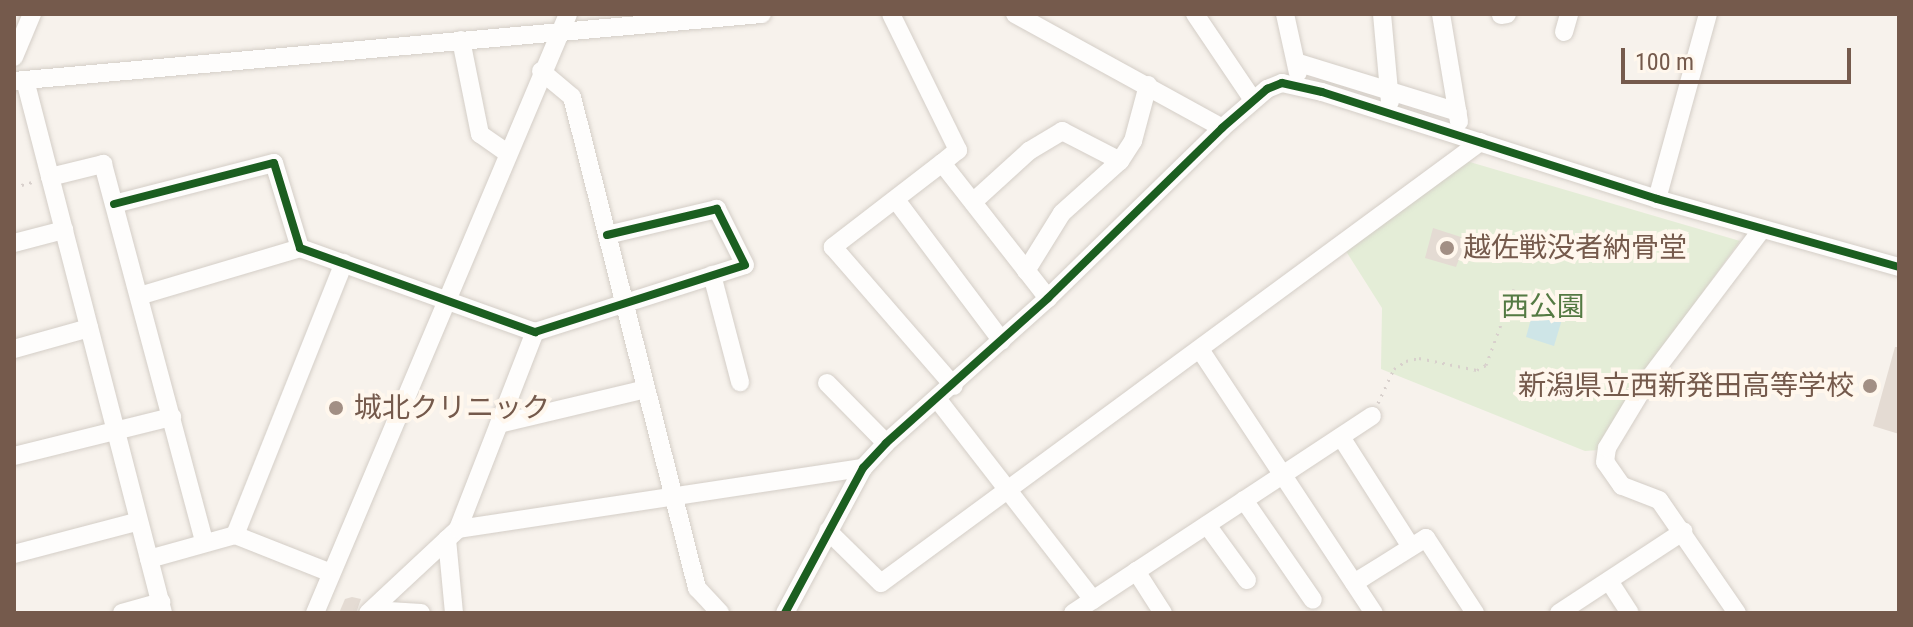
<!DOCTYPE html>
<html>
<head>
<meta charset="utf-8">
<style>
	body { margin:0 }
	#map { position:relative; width:1913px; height:627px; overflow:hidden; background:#f7f2ec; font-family:"Roboto Condensed","Noto Sans JP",sans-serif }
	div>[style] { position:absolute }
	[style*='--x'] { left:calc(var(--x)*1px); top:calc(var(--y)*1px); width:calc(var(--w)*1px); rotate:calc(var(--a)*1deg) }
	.green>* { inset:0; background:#e4edd7 }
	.water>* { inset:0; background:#cee5e7 }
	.building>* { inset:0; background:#e4dbd3 }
	.path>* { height:3px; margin-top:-1.5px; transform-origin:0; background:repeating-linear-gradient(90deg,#d8d0cc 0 2px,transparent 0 8px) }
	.roads { filter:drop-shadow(0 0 2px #d4cec7) drop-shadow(0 0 2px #d4cec7) }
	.minor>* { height:18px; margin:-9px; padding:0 9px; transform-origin:9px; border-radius:9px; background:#fefdfc }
	.cycleway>* { height:8px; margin:-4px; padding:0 4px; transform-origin:4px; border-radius:4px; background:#1b5e20 }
	.dots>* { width:22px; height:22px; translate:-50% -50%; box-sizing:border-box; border:4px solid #fff7ed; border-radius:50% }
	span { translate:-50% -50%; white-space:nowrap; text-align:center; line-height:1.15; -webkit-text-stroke:8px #fff7ed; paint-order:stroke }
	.poi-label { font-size:28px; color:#755a4c }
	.left { translate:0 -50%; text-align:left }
	.right { translate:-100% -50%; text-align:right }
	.park-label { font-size:28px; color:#547a43 }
	.frame { position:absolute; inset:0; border:16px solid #755a4c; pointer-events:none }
	.scale { position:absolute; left:1621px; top:48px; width:230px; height:36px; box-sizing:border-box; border:4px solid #755a4c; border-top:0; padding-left:10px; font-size:24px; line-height:28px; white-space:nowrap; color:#755a4c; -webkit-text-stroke:6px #fff7ed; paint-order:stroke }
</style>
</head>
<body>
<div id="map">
	<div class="green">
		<div style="clip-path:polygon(1463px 160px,1740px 241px,1655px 358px,1599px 450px,1585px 451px,1381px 369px,1382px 308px,1344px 248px)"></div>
	</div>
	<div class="water">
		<div style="clip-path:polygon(1534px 308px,1563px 316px,1554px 346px,1526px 337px)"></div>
	</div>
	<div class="building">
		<div style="clip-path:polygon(1433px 228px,1464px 238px,1462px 246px,1473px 250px,1469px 262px,1459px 259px,1456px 267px,1425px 258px)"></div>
		<div style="clip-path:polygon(1895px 347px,1899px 347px,1899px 434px,1873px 426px)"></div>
		<div style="clip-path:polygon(352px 597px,361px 599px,356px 613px,339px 613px,345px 599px)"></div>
	</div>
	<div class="path">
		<div style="--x:14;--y:187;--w:20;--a:-15"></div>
		<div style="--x:1378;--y:403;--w:38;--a:-65"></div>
		<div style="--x:1394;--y:369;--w:14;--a:-34"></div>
		<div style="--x:1406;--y:361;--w:13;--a:-13"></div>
		<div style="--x:1419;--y:358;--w:59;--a:11.7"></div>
		<div style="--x:1477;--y:370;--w:10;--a:-29"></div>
		<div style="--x:1486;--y:365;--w:81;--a:-69.8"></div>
	</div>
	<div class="roads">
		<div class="minor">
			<div style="--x:891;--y:14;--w:152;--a:63.8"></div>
			<div style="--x:958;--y:150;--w:21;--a:141"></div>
			<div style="--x:942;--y:163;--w:172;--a:51.9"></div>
			<div style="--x:1015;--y:14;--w:236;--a:28.8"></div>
			<div style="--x:1195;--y:14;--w:104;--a:56"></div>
			<div style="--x:1285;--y:14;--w:60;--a:77.6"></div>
			<div style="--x:1382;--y:14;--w:88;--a:84.8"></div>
			<div style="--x:1441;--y:14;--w:109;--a:80.5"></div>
			<div style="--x:1501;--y:15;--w:6;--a:-9"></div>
			<div style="--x:1564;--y:32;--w:19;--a:-74"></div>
			<div style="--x:461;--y:40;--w:96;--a:78.6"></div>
			<div style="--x:480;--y:134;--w:33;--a:35"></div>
			<div style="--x:14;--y:57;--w:47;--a:-67.3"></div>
			<div style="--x:1299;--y:63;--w:166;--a:17.1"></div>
			<div style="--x:541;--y:71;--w:40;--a:40"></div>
			<div style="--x:572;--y:97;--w:507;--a:75.72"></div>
			<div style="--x:697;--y:588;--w:34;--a:47"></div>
			<div style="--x:25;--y:80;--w:551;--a:75.48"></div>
			<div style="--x:14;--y:81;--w:751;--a:-5.12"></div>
			<div style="--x:942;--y:163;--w:138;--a:142.4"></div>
			<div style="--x:833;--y:247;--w:184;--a:49"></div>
			<div style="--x:50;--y:177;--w:55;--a:-13.8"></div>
			<div style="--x:103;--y:164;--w:391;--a:75"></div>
			<div style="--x:1657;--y:199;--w:192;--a:-74.6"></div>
			<div style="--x:896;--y:200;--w:176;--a:53.1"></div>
			<div style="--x:973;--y:202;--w:76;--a:-42.3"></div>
			<div style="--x:1029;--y:151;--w:39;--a:-31"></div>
			<div style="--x:1062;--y:131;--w:65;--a:27.3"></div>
			<div style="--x:114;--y:204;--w:165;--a:-14.4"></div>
			<div style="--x:274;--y:163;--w:89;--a:73"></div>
			<div style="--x:300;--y:248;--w:250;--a:19.7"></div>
			<div style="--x:535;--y:332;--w:220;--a:-17.7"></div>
			<div style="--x:745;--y:265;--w:63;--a:-116.6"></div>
			<div style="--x:717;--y:209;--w:113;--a:166.7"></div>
			<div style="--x:14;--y:243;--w:52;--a:-14.6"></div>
			<div style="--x:1026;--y:271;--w:68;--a:-58.2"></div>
			<div style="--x:1062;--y:213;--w:78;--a:-41.9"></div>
			<div style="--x:1120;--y:161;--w:24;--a:-57"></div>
			<div style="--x:1133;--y:141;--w:58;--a:-75"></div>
			<div style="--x:712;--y:275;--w:111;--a:75.3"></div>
			<div style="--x:139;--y:296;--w:168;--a:-16.6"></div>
			<div style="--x:14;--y:349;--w:78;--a:-15.6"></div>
			<div style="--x:1201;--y:351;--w:314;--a:56.6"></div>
			<div style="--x:827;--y:383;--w:84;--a:45.5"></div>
			<div style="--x:938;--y:400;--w:253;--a:52.2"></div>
			<div style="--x:499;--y:424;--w:151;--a:-13.4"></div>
			<div style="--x:1341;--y:437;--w:130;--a:57.5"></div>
			<div style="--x:14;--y:456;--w:163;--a:-13.9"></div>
			<div style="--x:1244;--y:500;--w:121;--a:55.4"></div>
			<div style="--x:1207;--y:525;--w:68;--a:54"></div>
			<div style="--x:458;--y:529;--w:212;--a:-68.7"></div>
			<div style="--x:828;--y:531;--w:74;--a:44.5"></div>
			<div style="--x:881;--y:583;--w:744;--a:-36.36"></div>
			<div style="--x:235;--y:535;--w:293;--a:-68.2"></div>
			<div style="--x:447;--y:539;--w:74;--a:84.6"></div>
			<div style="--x:14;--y:554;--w:126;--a:-14.7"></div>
			<div style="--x:149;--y:559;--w:89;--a:-15.6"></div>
			<div style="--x:235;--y:535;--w:103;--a:21.6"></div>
			<div style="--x:1136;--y:571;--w:50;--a:57.3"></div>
			<div style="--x:1609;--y:581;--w:38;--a:57"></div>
			<div style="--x:1354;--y:583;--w:85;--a:-32"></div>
			<div style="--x:1426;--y:538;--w:90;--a:56.8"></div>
			<div style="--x:372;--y:610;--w:49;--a:3.5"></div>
			<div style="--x:122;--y:613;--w:41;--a:-15.8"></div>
			<div style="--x:315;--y:613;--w:650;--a:-67.1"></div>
			<div style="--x:368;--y:613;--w:123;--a:-43"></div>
			<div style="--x:458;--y:529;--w:410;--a:-8.6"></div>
			<div style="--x:785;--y:613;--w:165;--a:-61.7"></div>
			<div style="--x:863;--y:468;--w:34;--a:-47"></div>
			<div style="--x:886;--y:443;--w:217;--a:-41.8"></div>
			<div style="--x:1048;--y:298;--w:243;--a:-44.3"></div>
			<div style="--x:1222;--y:128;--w:60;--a:-40.9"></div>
			<div style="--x:1267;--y:89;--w:16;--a:-22"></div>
			<div style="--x:1282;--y:83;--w:41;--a:12.7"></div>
			<div style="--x:1322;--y:92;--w:352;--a:17.7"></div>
			<div style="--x:1657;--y:199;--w:251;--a:15.7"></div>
			<div style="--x:1073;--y:613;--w:358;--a:-33.4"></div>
			<div style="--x:1559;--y:613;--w:149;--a:-33.3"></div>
			<div style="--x:1737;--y:613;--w:137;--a:-124.6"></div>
			<div style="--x:1659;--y:500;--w:40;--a:-159"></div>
			<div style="--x:1622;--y:486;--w:29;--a:-125"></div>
			<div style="--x:1605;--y:462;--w:14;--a:-82"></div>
			<div style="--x:1607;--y:448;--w:79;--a:-58.9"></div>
			<div style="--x:1648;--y:380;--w:189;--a:-52.9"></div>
		</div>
	</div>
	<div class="cycleway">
		<div style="--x:114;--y:204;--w:165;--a:-14.4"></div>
		<div style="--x:274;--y:163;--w:89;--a:73"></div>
		<div style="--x:300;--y:248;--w:250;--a:19.7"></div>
		<div style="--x:535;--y:332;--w:220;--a:-17.7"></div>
		<div style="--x:745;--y:265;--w:63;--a:-116.6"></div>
		<div style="--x:717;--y:209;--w:113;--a:166.7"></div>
		<div style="--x:785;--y:613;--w:165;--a:-61.7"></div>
		<div style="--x:863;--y:468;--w:34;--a:-47"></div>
		<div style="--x:886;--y:443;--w:217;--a:-41.8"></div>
		<div style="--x:1048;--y:298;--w:243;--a:-44.3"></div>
		<div style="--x:1222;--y:128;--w:60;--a:-40.9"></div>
		<div style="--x:1267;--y:89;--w:16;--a:-22"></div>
		<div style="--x:1282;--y:83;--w:41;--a:12.7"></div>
		<div style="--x:1322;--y:92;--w:352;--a:17.7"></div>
		<div style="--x:1657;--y:199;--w:251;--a:15.7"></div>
	</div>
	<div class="dots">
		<div style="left:1447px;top:248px;background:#a28f84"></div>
		<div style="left:1870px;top:386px;background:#a28f84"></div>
		<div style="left:336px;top:408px;background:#a28f84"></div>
	</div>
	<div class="poi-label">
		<span class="left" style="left:1463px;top:248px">越佐戦没者納骨堂</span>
		<span class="right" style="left:1854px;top:386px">新潟県立西新発田高等学校</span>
		<span class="left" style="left:354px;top:408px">城北クリニック</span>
	</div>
	<div class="park-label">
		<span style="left:1543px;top:307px">西公園</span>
	</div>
	<div class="frame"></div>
	<div class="scale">100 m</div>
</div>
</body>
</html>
